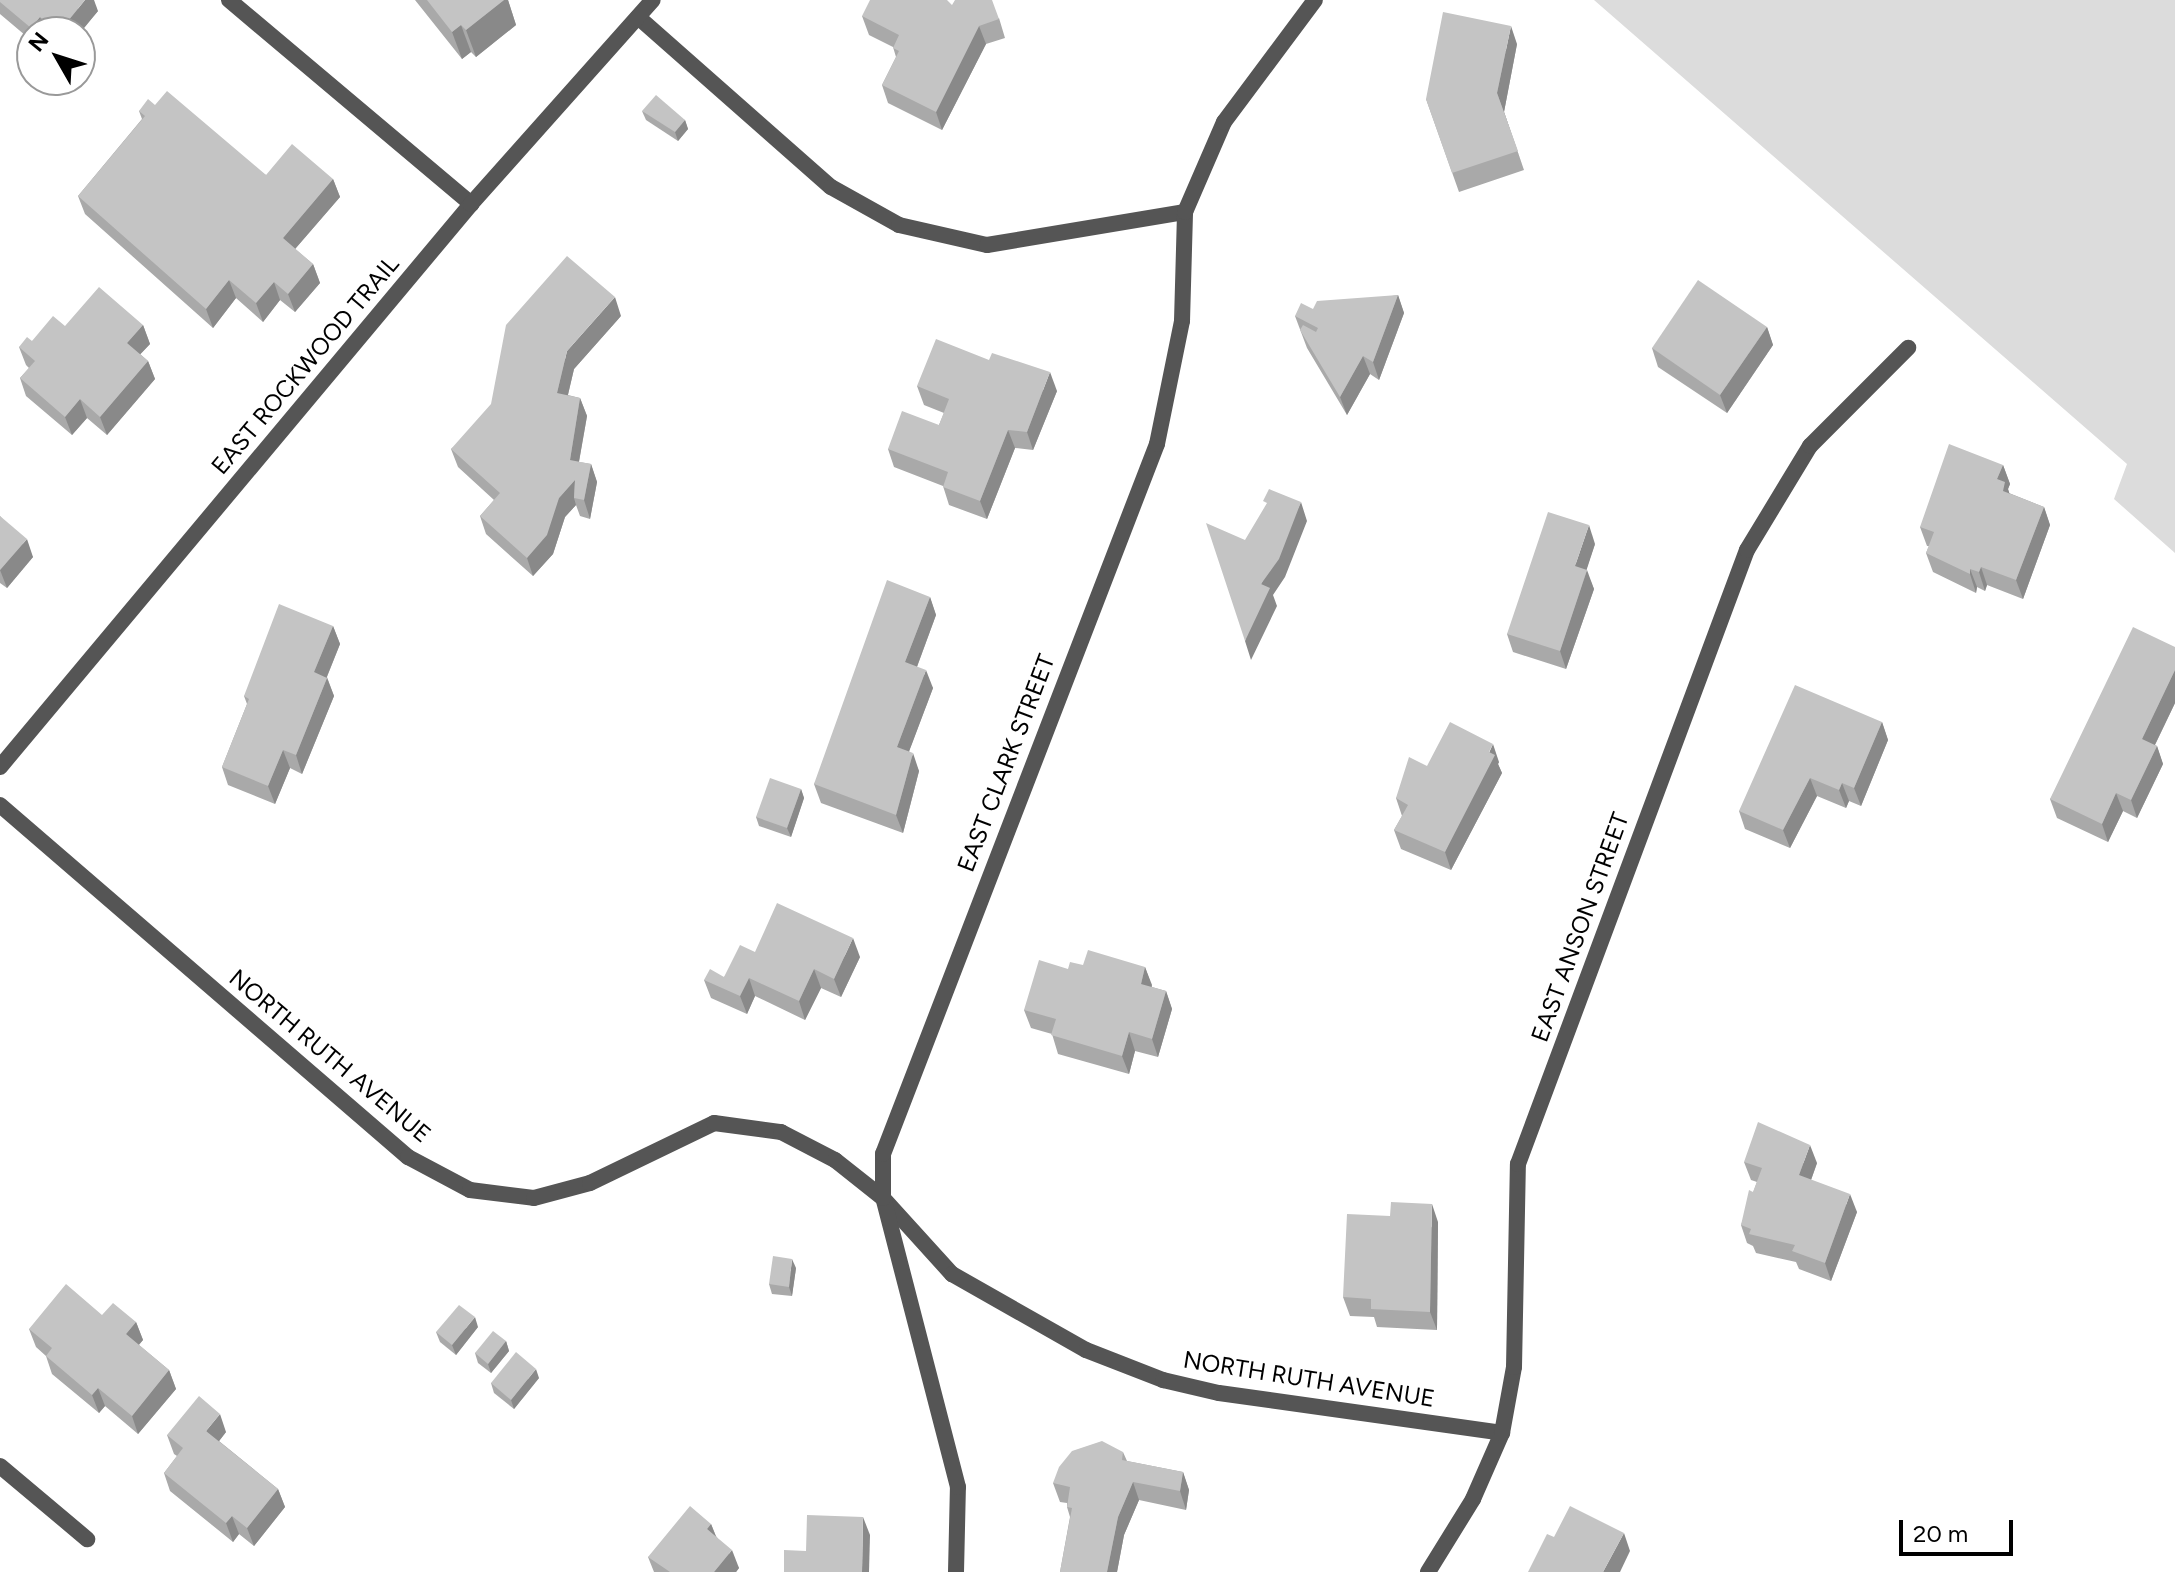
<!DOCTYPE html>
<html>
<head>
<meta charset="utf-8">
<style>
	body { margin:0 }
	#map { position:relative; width:2175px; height:1572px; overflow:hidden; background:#fff; font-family:Figtree,sans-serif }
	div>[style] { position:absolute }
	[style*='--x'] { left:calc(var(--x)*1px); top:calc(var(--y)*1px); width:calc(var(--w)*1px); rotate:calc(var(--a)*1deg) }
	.green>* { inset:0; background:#dcdcdc }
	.street>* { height:16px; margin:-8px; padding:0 8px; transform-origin:8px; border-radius:8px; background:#555 }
	.wall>* { inset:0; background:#a9a9a9 }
	.shaded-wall>* { inset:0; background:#898989 }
	.building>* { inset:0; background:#c4c4c4 }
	span { translate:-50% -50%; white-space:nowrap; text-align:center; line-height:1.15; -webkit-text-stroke:6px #fff; paint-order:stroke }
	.street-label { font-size:24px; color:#000 }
	.north { position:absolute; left:16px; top:16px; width:80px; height:80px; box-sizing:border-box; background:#fff; border:2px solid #999; border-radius:50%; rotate:309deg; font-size:22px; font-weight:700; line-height:32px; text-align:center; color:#000 }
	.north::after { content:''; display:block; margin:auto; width:28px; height:36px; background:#000; clip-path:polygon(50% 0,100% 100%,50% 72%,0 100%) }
	.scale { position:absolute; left:1899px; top:1520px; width:114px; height:36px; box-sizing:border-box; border:4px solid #000; border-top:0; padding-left:10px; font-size:24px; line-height:28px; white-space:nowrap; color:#000; -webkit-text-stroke:6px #fff; paint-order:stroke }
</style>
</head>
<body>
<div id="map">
	<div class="green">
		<div style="clip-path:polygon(1594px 0,2175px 0,2175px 553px,2114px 499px,2127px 464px)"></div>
	</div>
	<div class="street">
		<div style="--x:229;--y:0;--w:317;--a:40.1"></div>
		<div style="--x:638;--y:17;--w:257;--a:41.4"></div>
		<div style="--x:831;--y:187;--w:78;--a:29.2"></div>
		<div style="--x:899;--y:225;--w:90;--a:12.8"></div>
		<div style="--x:987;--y:245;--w:201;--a:-9.5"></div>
		<div style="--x:0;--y:767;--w:734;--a:-50.08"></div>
		<div style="--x:471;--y:204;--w:273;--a:-48.3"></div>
		<div style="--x:0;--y:805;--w:539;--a:40.79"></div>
		<div style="--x:408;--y:1157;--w:70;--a:28"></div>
		<div style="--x:470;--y:1190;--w:64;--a:7.1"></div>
		<div style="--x:534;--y:1198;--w:58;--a:-15"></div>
		<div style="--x:590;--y:1183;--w:138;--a:-25.8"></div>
		<div style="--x:714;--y:1123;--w:68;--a:7.7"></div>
		<div style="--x:781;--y:1132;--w:61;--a:27.4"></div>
		<div style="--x:835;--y:1160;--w:61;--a:38.4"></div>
		<div style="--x:883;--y:1198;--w:103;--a:47.8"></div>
		<div style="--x:952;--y:1274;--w:154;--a:29.6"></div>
		<div style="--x:1086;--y:1350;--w:83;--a:21.3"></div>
		<div style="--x:1163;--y:1380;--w:57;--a:13.1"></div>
		<div style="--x:1219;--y:1393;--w:286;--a:8"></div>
		<div style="--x:0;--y:1466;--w:114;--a:40"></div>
		<div style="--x:956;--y:1572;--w:85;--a:-88.7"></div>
		<div style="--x:958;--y:1487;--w:299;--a:-104.5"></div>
		<div style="--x:883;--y:1198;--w:44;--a:-90"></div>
		<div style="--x:883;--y:1154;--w:761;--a:-68.9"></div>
		<div style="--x:1157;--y:444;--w:126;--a:-78.5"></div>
		<div style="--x:1182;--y:321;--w:109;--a:-88.4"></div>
		<div style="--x:1185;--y:212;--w:98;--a:-66.6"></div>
		<div style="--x:1224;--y:122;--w:152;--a:-53.3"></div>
		<div style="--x:1428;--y:1572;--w:86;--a:-58.3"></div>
		<div style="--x:1473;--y:1499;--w:72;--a:-66.3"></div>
		<div style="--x:1502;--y:1433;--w:67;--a:-79.7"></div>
		<div style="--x:1514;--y:1367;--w:203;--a:-88.9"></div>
		<div style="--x:1518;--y:1164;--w:655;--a:-69.55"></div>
		<div style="--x:1747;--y:550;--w:122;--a:-58.8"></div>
		<div style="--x:1810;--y:446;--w:139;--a:-45"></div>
	</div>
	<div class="wall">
		<div style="clip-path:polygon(0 0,98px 11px,80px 32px,32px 32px,32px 41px,0 14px)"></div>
		<div style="clip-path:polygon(415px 0,508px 0,516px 25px,476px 57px,471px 52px,462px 59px)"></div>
		<div style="clip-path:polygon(862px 16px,999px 18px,1005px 38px,986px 44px,942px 130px,888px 103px,882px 85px,896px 57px,893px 47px,869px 35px)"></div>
		<div style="clip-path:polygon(1517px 44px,1504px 112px,1524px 170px,1459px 192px,1426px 99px)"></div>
		<div style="clip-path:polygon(155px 105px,266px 175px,333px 179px,340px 197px,295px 249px,313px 264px,320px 283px,295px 312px,280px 300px,263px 322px,236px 298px,213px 328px,85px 214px,78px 196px,142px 119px,139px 111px)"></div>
		<div style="clip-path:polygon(642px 111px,685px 120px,688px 129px,678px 141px,646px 120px)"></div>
		<div style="clip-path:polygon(1398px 295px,1404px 313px,1379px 380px,1370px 374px,1347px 415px,1307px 348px,1295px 316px,1313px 309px)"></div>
		<div style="clip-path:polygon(621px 316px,574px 369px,568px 395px,580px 398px,587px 416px,579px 462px,591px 464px,597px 482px,590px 519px,580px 516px,576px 505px,565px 517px,553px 554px,533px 576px,486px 534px,480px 516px,494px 500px,458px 467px,451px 449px)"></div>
		<div style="clip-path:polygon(143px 325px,150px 344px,140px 354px,148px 361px,155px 379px,107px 435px,87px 418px,72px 435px,26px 396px,20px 378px,29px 368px,26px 365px,19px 347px,65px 326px)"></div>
		<div style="clip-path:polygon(1767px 327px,1773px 345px,1727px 413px,1658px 367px,1652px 348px)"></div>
		<div style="clip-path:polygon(917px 386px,1057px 391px,1033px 450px,1015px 448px,987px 519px,949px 505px,943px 486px,894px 467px,888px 449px,939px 425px,944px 413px,924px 405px)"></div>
		<div style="clip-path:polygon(2003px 465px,2010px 484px,2008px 489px,2009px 493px,2044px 507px,2050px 525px,2023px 599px,1987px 585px,1985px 591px,1977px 587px,1976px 593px,1933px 572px,1926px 553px,1929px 546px,1927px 546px,1920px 527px)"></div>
		<div style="clip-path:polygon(0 516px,33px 557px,7px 588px,0 583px)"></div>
		<div style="clip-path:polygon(1595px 544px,1586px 570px,1594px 589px,1566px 669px,1513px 652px,1507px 634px)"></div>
		<div style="clip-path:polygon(930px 597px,936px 615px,917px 667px,933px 688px,909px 751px,919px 771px,903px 833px,821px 803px,814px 784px)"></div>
		<div style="clip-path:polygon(333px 626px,340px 644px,327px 677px,334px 696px,302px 774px,290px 768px,275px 804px,228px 785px,222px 767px,247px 704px,244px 696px)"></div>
		<div style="clip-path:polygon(2175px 647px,2175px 703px,2155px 745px,2157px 746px,2163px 764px,2137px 818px,2123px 811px,2108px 842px,2057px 818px,2050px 799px)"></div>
		<div style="clip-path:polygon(1882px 722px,1888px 740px,1861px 806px,1849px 801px,1846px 808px,1817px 796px,1790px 848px,1745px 829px,1739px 811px)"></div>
		<div style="clip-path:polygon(1499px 762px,1498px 764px,1502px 773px,1451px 870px,1401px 849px,1394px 830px,1402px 816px,1396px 798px,1427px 766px)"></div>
		<div style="clip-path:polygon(801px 789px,804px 798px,791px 837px,759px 826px,756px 817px)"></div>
		<div style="clip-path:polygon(755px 952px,860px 957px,841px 997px,821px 988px,805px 1020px,755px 996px,747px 1014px,711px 998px,704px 980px,724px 977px)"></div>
		<div style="clip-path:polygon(1083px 965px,1145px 967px,1152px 987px,1166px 991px,1172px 1009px,1158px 1057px,1135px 1051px,1129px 1074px,1058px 1054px,1052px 1034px,1031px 1028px,1024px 1010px,1068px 969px)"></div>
		<div style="clip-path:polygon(1744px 1162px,1817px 1163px,1811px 1180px,1857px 1212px,1831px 1281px,1799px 1269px,1796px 1262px,1756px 1253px,1753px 1246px,1747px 1243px,1741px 1225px,1757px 1182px,1751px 1180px)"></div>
		<div style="clip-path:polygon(1438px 1222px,1437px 1330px,1377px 1327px,1374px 1317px,1350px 1316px,1343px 1297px)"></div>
		<div style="clip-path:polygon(796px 1268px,792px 1296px,772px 1294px,769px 1284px)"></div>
		<div style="clip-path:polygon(102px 1315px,136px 1322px,143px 1340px,139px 1345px,169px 1370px,176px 1389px,138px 1434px,105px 1406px,99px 1413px,52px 1374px,46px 1356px,36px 1347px,29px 1329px)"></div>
		<div style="clip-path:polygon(478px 1327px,456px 1355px,440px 1342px,436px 1332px)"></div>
		<div style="clip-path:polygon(506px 1341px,509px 1351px,491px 1373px,478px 1363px,475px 1353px)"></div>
		<div style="clip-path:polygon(539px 1378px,514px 1409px,494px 1393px,491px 1383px)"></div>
		<div style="clip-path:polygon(226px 1432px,219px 1441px,278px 1489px,285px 1507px,254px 1546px,239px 1534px,233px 1542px,170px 1491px,164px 1473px,177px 1456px,174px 1454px,167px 1435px)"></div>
		<div style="clip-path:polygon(1123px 1452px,1127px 1461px,1183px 1472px,1189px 1490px,1186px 1510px,1139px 1500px,1124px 1535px,1117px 1572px,1060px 1572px,1070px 1517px,1067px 1507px,1067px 1503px,1060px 1502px,1053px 1483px)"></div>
		<div style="clip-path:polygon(711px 1524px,716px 1536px,739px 1568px,736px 1572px,654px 1572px,648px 1557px)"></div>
	</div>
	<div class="shaded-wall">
		<div style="clip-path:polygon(85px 0,94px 0,98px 11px,80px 33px,59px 32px)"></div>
		<div style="clip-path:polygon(504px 0,508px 0,516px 25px,476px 57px,466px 30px)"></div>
		<div style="clip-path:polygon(40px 17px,46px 32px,33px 32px,31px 28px)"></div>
		<div style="clip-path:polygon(461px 25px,471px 52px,462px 59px,452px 32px)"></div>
		<div style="clip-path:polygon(979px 26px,986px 44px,942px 130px,936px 112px)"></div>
		<div style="clip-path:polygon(1511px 26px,1517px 44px,1504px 112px,1524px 170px,1497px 93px)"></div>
		<div style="clip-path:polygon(685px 120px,688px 129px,678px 141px,675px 132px)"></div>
		<div style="clip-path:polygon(333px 179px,340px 197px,289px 256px,283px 238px)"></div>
		<div style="clip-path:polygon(313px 264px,320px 283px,295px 312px,288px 294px)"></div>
		<div style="clip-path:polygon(229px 280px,236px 298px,213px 328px,206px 309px)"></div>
		<div style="clip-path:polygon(274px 282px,280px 300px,263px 322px,256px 303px)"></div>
		<div style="clip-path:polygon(1398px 295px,1404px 313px,1379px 380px,1373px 362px)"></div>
		<div style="clip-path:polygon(615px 297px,621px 316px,574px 369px,564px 411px,557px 393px,567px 351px)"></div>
		<div style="clip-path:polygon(143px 325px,150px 344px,134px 361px,127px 343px)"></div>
		<div style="clip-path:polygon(1767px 327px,1773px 345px,1727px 413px,1720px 395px)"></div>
		<div style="clip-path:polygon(1363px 356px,1370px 374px,1347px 415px,1340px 397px)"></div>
		<div style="clip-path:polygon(148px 361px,155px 379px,107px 435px,100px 417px)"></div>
		<div style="clip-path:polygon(1050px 372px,1057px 391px,1033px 450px,1027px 432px)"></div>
		<div style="clip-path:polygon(580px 398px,587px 416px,576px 478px,570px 460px)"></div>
		<div style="clip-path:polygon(80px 399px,87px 418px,72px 435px,65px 417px)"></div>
		<div style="clip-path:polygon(1008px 430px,1015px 448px,987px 519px,980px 501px)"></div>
		<div style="clip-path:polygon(591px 464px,597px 482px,590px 519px,584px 500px)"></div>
		<div style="clip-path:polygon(2003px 465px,2010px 484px,2008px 489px,2012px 501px,2009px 509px,1997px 479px)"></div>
		<div style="clip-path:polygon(575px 480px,574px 498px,576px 505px,565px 517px,553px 554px,533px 576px,527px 558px,559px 498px)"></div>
		<div style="clip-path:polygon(1301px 502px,1307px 521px,1285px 577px,1273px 595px,1277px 606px,1251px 660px,1245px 641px,1261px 584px)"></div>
		<div style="clip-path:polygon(2044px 507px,2050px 525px,2023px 599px,2016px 580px)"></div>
		<div style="clip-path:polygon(1589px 525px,1595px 544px,1582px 584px,1575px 566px)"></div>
		<div style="clip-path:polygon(27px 539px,33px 557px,7px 588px,0 570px)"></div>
		<div style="clip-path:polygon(1981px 567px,1987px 585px,1985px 591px,1979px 572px)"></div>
		<div style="clip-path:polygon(1970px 569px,1977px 587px,1976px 593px,1970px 574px)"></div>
		<div style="clip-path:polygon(1587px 570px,1594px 589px,1566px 669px,1560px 651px)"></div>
		<div style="clip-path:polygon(930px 597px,936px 615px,912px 680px,905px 662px)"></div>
		<div style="clip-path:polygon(333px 626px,340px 644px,321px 691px,314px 672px)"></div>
		<div style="clip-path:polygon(926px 670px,933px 688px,904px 765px,897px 747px)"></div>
		<div style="clip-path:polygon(2175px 670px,2175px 703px,2149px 757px,2142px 739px)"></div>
		<div style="clip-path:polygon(327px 678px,334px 696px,302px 774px,296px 755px)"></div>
		<div style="clip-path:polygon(1882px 722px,1888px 740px,1861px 806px,1854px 788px)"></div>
		<div style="clip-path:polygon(1493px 744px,1499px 762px,1498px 764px,1502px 773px,1451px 870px,1445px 852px)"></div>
		<div style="clip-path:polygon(2157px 746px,2163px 764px,2137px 818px,2131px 800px)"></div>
		<div style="clip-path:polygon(283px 750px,290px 768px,275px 804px,268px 786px)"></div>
		<div style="clip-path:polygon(913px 753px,919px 771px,903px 833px,896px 815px)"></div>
		<div style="clip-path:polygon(1810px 778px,1817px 796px,1790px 848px,1783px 830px)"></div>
		<div style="clip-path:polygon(1842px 783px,1849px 801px,1846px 808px,1839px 790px)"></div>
		<div style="clip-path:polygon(801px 789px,804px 798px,791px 837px,787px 828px)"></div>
		<div style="clip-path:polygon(2116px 793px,2123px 811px,2108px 842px,2102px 824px)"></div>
		<div style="clip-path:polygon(853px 938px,860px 957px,841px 997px,834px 979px)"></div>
		<div style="clip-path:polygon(1145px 967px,1152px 985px,1147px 1002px,1141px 984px)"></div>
		<div style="clip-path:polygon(814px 969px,821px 988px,805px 1020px,799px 1001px)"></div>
		<div style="clip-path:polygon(749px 978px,755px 996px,747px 1014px,740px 996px)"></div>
		<div style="clip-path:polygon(1166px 991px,1172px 1009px,1158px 1057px,1152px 1039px)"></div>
		<div style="clip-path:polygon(1129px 1032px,1135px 1051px,1129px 1074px,1122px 1056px)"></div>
		<div style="clip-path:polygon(1810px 1145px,1817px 1163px,1806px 1194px,1799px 1175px)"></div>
		<div style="clip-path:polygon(1850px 1194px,1857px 1212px,1831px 1281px,1825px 1263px)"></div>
		<div style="clip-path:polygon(1432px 1204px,1438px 1222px,1437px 1330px,1430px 1312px)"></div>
		<div style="clip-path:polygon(792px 1259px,796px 1268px,792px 1296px,789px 1287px)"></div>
		<div style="clip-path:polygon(475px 1317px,478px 1327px,456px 1355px,452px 1345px)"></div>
		<div style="clip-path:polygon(136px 1322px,143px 1340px,132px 1352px,126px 1334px)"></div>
		<div style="clip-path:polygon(506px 1341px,509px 1351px,491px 1373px,488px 1364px)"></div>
		<div style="clip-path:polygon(536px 1369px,539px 1378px,514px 1409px,511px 1400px)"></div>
		<div style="clip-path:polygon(169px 1370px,176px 1389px,138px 1434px,132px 1416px)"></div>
		<div style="clip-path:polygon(98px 1388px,105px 1406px,99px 1413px,92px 1395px)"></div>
		<div style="clip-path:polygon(220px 1414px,226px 1432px,213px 1449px,206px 1431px)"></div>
		<div style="clip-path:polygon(1183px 1472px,1189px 1490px,1186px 1510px,1180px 1491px)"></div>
		<div style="clip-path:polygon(1133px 1482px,1139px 1500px,1124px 1535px,1117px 1572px,1107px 1572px,1118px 1517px)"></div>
		<div style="clip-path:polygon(278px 1489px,285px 1507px,254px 1546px,247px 1528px)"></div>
		<div style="clip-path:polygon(232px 1516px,239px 1534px,233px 1542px,226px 1523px)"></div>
		<div style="clip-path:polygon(863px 1517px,870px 1535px,869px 1572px,862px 1572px)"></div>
		<div style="clip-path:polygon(711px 1524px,718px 1542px,707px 1529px)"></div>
		<div style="clip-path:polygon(1624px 1533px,1630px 1551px,1620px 1572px,1603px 1572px)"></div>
		<div style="clip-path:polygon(732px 1550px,739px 1568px,736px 1572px,714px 1572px)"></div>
	</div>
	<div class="building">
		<div style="clip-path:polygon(0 0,85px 0,59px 32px,40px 17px,31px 28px,0 2px)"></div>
		<div style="clip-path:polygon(427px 0,504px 0,466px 30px,461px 25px,452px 32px)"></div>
		<div style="clip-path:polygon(870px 0,947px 0,952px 5px,955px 0,992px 0,999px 19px,979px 26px,936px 112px,882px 85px,899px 51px,893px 48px,899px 35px,862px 16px)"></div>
		<div style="clip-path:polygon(1443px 12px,1511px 26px,1497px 93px,1518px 151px,1452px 173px,1426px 99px)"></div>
		<div style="clip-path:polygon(167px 91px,266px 175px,292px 144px,333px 179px,283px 238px,313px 264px,288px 294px,274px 282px,256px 303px,229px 280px,206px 309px,78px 196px,145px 116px,139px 111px,148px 99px,155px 105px)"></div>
		<div style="clip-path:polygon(656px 95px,685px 120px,675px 132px,642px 111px)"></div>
		<div style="clip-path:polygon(567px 256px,615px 297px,567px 351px,557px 393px,580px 398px,570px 460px,591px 464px,584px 500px,574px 498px,575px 480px,559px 498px,547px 535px,527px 558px,480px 516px,500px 493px,451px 449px,491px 404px,506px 325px)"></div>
		<div style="clip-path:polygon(1698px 280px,1767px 327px,1720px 395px,1652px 348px)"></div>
		<div style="clip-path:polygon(99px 287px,143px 325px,127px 343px,148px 361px,100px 417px,80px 399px,65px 417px,20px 378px,35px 361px,19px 347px,27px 337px,32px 341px,53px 316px,65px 326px)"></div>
		<div style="clip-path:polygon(1398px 295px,1373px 362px,1363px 356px,1340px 397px,1300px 330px,1303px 325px,1316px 332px,1318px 328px,1295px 316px,1301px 303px,1313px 309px,1317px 301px)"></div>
		<div style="clip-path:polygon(936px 339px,989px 360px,992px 353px,1050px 372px,1027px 432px,1008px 430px,980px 501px,943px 487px,948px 472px,888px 449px,902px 411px,939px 425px,949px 399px,917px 386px)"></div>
		<div style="clip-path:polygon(1949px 444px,2003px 465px,1997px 479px,2005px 482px,2003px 491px,2044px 507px,2016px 580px,1981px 567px,1979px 572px,1970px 569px,1970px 574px,1926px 553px,1934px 532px,1920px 527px)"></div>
		<div style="clip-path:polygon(1269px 489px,1301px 502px,1279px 559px,1261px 584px,1270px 588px,1245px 641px,1206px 523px,1245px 540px,1267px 503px,1263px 501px)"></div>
		<div style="clip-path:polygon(1548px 512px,1589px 525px,1575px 566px,1587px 570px,1560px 651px,1507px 634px)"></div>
		<div style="clip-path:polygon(0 516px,27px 539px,0 570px)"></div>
		<div style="clip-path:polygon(887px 580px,930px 597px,905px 662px,926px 670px,897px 747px,913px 753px,896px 815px,814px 784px)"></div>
		<div style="clip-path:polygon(279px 604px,333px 626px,314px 672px,327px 678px,296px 755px,283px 750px,268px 786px,222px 767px,249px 699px,244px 696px)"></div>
		<div style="clip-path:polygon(2133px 627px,2175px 647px,2175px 670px,2142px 739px,2157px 746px,2131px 800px,2116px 793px,2102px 824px,2050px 799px)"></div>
		<div style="clip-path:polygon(1795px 685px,1882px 722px,1854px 788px,1842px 783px,1839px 790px,1810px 778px,1783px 830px,1739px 811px)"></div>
		<div style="clip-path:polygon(1450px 722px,1493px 744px,1489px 752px,1495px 755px,1445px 852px,1394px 830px,1408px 805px,1396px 798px,1409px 757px,1427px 766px)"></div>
		<div style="clip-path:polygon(770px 778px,801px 789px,787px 828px,756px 817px)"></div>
		<div style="clip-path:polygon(777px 903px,853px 938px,834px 979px,814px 969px,799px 1001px,749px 978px,740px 996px,704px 980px,710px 969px,724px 977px,740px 945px,755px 952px)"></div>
		<div style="clip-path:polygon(1088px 950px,1145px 967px,1141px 984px,1166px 991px,1152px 1039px,1129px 1032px,1122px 1056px,1051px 1035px,1056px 1019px,1024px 1010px,1039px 960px,1068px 969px,1070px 962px,1083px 965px)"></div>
		<div style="clip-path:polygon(1758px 1122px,1810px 1145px,1799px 1175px,1850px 1194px,1825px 1263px,1792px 1251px,1795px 1245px,1749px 1234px,1751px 1229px,1741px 1225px,1749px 1190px,1753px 1192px,1762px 1168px,1744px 1162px)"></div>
		<div style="clip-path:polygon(1391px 1202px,1432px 1204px,1430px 1312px,1371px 1309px,1371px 1299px,1343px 1297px,1347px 1214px,1390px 1216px)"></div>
		<div style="clip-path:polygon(773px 1256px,792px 1259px,789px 1287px,769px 1284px)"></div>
		<div style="clip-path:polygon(66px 1284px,102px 1315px,113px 1303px,136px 1322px,126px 1334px,169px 1370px,132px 1416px,98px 1388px,92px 1395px,46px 1356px,52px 1348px,29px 1329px)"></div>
		<div style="clip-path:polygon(459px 1305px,475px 1317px,452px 1345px,436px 1332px)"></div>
		<div style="clip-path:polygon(493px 1331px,506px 1341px,488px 1364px,475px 1353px)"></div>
		<div style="clip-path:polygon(516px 1352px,536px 1369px,511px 1400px,491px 1383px)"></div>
		<div style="clip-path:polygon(199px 1396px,220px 1414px,206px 1431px,278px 1489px,247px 1528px,232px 1516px,226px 1523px,164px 1473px,183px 1448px,167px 1435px)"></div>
		<div style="clip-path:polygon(1102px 1441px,1123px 1452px,1122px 1460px,1183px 1472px,1180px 1491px,1133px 1482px,1118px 1517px,1107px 1572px,1060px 1572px,1072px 1508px,1067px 1507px,1070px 1487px,1053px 1483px,1059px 1467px,1072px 1451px)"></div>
		<div style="clip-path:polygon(690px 1506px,711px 1524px,707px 1529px,732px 1550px,714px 1572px,670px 1572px,648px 1557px)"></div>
		<div style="clip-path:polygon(1570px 1506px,1624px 1533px,1603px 1572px,1528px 1572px,1547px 1534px,1554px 1537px)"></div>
		<div style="clip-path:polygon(807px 1515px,863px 1517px,862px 1572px,784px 1572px,784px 1550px,806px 1551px)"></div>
	</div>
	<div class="street-label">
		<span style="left:305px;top:365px;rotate:-50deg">EAST ROCKWOOD TRAIL</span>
		<span style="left:1006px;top:763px;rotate:-69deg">EAST CLARK STREET</span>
		<span style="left:1580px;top:927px;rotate:-70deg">EAST ANSON STREET</span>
		<span style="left:330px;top:1056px;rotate:40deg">NORTH RUTH AVENUE</span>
		<span style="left:1309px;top:1379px;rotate:9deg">NORTH RUTH AVENUE</span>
	</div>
	<div class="north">N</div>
	<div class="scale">20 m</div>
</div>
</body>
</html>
